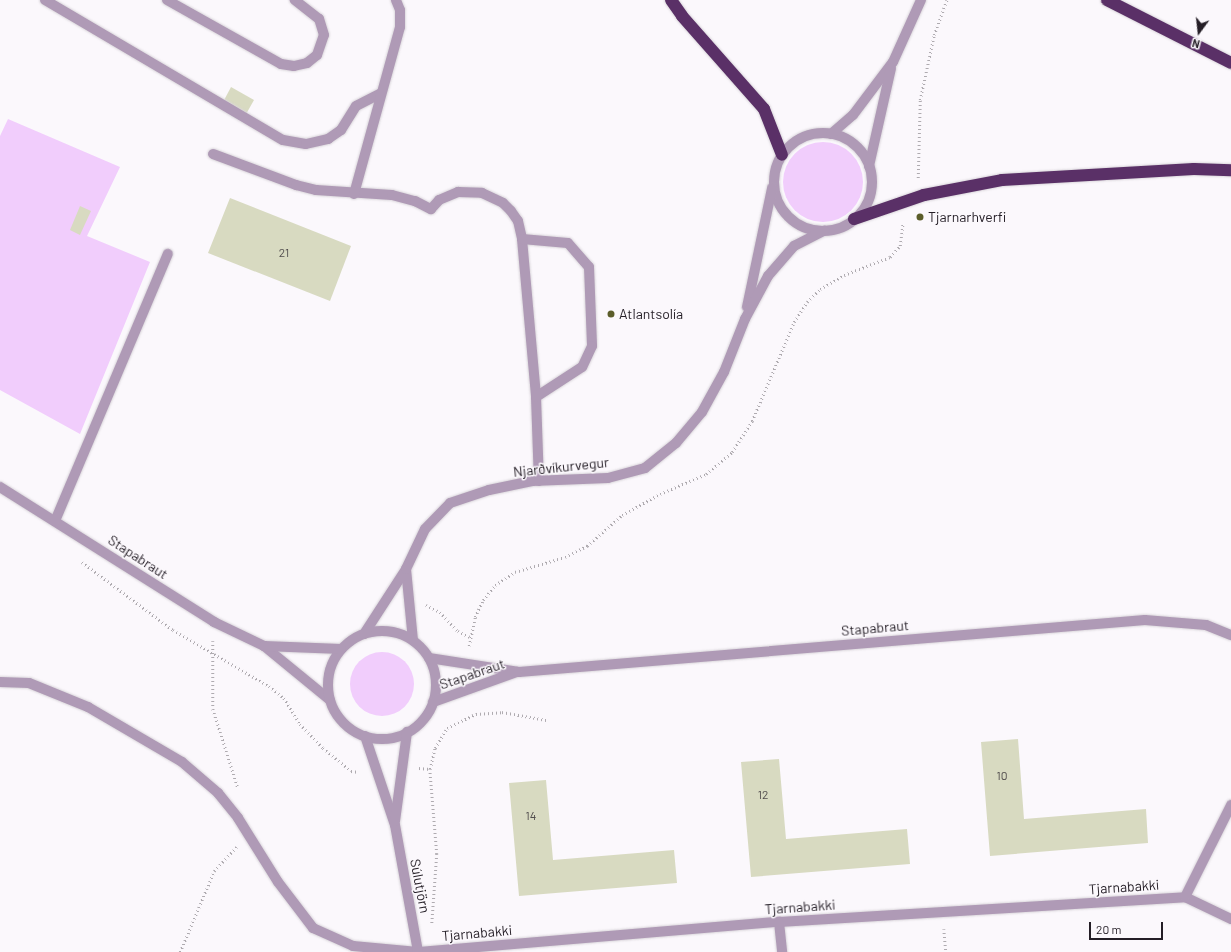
<!DOCTYPE html>
<html>
<head>
<meta charset="utf-8">
<style>
	body { margin:0 }
	#map { position:relative; width:1231px; height:952px; overflow:hidden; background:#fbf8fc; font-family:Barlow,sans-serif }
	div>[style] { position:absolute }
	[style*='--x'] { left:calc(var(--x)*1px); top:calc(var(--y)*1px); width:calc(var(--w)*1px); rotate:calc(var(--a)*1deg) }
	.green>* { inset:0; background:#f1cdfc }
	.round { border-radius:50% }
	.building>* { inset:0; background:#d8dac1 }
	.path>* { height:2.5px; margin-top:-1.25px; transform-origin:0; background:repeating-linear-gradient(90deg,#afabb0 0 1px,transparent 0 4px) }
	.roads { filter:drop-shadow(0 0 1px #d9d5da) drop-shadow(0 0 1px #d9d5da) }
	.minor>* { height:10px; margin:-5px; padding:0 5px; transform-origin:5px; border-radius:5px; background:#af9ab6 }
	.minor>.ring { margin:-5px; padding:0; box-sizing:content-box; background:none; border:10px solid #af9ab6; border-radius:50% }
	.highway>* { height:12px; margin:-6px; padding:0 6px; transform-origin:6px; border-radius:6px; background:#5a3067 }
	.dots>* { width:11px; height:11px; translate:-50% -50%; box-sizing:border-box; border:2px solid #fbf8fc; border-radius:50% }
	span { translate:-50% -50%; white-space:nowrap; text-align:center; line-height:1.15; -webkit-text-stroke:3px #fbf8fc; paint-order:stroke }
	.number-label { font-size:12px; color:#514d4d }
	.number-label span { -webkit-text-stroke-width:0 }
	.poi-label { font-size:14px; color:#241e26 }
	.left { translate:0 -50%; text-align:left }
	.street-label { font-size:14px; color:#241e26 }
	.north { position:absolute; left:1179px; top:12px; width:40px; height:40px; -webkit-text-stroke:3px #fbf8fc; paint-order:stroke; rotate:195deg; font-size:11px; font-weight:700; line-height:16px; text-align:center; color:#241e26 }
	.north::after { content:''; display:block; margin:auto; width:14px; height:18px; background:#241e26; clip-path:polygon(50% 0,100% 100%,50% 72%,0 100%) }
	.scale { position:absolute; left:1089px; top:922px; width:74px; height:18px; box-sizing:border-box; border:2px solid #241e26; border-top:0; padding-left:5px; font-size:12px; line-height:14px; white-space:nowrap; color:#241e26; -webkit-text-stroke:3px #fbf8fc; paint-order:stroke }
</style>
</head>
<body>
<div id="map">
	<div class="green">
		<div style="clip-path:polygon(8px 119px,120px 167px,87px 236px,150px 262px,80px 434px,0 390px,0 136px)"></div>
		<div class="round" style="left:783px;top:142px;width:80px;height:80px"></div>
		<div class="round" style="left:350px;top:652px;width:64px;height:64px"></div>
	</div>
	<div class="building">
		<div style="clip-path:polygon(231px 87px,254px 100px,245px 116px,222px 104px)"></div>
		<div style="clip-path:polygon(230px 198px,351px 246px,330px 301px,208px 253px)"></div>
		<div style="clip-path:polygon(80px 206px,91px 211px,80px 235px,70px 230px)"></div>
		<div style="clip-path:polygon(1018px 739px,1024px 819px,1146px 809px,1148px 843px,990px 856px,981px 742px)"></div>
		<div style="clip-path:polygon(779px 759px,786px 839px,907px 829px,910px 864px,751px 877px,741px 762px)"></div>
		<div style="clip-path:polygon(546px 780px,553px 860px,674px 850px,677px 883px,519px 896px,509px 783px)"></div>
	</div>
	<div class="path">
		<div style="--x:918;--y:178;--w:78;--a:-88.5"></div>
		<div style="--x:920;--y:100;--w:66;--a:-77.8"></div>
		<div style="--x:934;--y:35;--w:37;--a:-70"></div>
		<div style="--x:82;--y:562;--w:114;--a:36.8"></div>
		<div style="--x:173;--y:630;--w:111;--a:30.3"></div>
		<div style="--x:269;--y:686;--w:19;--a:39"></div>
		<div style="--x:284;--y:698;--w:31;--a:58"></div>
		<div style="--x:300;--y:724;--w:33;--a:46"></div>
		<div style="--x:323;--y:748;--w:36;--a:39"></div>
		<div style="--x:351;--y:771;--w:8;--a:7"></div>
		<div style="--x:426;--y:605;--w:16;--a:27"></div>
		<div style="--x:440;--y:612;--w:26;--a:47"></div>
		<div style="--x:458;--y:631;--w:13;--a:27"></div>
		<div style="--x:213;--y:641;--w:68;--a:90"></div>
		<div style="--x:213;--y:709;--w:83;--a:72.4"></div>
		<div style="--x:469;--y:646;--w:30;--a:-78"></div>
		<div style="--x:475;--y:617;--w:19;--a:-65"></div>
		<div style="--x:483;--y:600;--w:19;--a:-51"></div>
		<div style="--x:495;--y:585;--w:24;--a:-33"></div>
		<div style="--x:515;--y:572;--w:52;--a:-16.7"></div>
		<div style="--x:565;--y:557;--w:25;--a:-27"></div>
		<div style="--x:587;--y:546;--w:47;--a:-41.5"></div>
		<div style="--x:622;--y:515;--w:43;--a:-28.9"></div>
		<div style="--x:660;--y:494;--w:50;--a:-23.5"></div>
		<div style="--x:706;--y:474;--w:34;--a:-40"></div>
		<div style="--x:732;--y:452;--w:37;--a:-57"></div>
		<div style="--x:752;--y:421;--w:108;--a:-67"></div>
		<div style="--x:794;--y:322;--w:24;--a:-57"></div>
		<div style="--x:807;--y:302;--w:18;--a:-45"></div>
		<div style="--x:820;--y:289;--w:28;--a:-30"></div>
		<div style="--x:844;--y:275;--w:49;--a:-21.4"></div>
		<div style="--x:890;--y:257;--w:15;--a:-48"></div>
		<div style="--x:900;--y:246;--w:23;--a:-83"></div>
		<div style="--x:419;--y:768;--w:11;--a:5"></div>
		<div style="--x:430;--y:769;--w:22;--a:-77"></div>
		<div style="--x:435;--y:748;--w:23;--a:-59"></div>
		<div style="--x:447;--y:728;--w:32;--a:-26"></div>
		<div style="--x:476;--y:714;--w:26;--a:-4"></div>
		<div style="--x:502;--y:712;--w:45;--a:10.3"></div>
		<div style="--x:430;--y:769;--w:85;--a:85.3"></div>
		<div style="--x:437;--y:854;--w:70;--a:94.1"></div>
		<div style="--x:944;--y:929;--w:23;--a:85"></div>
		<div style="--x:180;--y:952;--w:88;--a:-67.2"></div>
		<div style="--x:214;--y:871;--w:33;--a:-47"></div>
	</div>
	<div class="roads">
		<div class="minor">
			<div style="--x:45;--y:0;--w:276;--a:30.5"></div>
			<div style="--x:283;--y:140;--w:23;--a:10"></div>
			<div style="--x:306;--y:144;--w:23;--a:-13"></div>
			<div style="--x:328;--y:139;--w:16;--a:-35"></div>
			<div style="--x:341;--y:130;--w:28;--a:-58"></div>
			<div style="--x:356;--y:106;--w:28;--a:-27"></div>
			<div style="--x:167;--y:0;--w:131;--a:29.3"></div>
			<div style="--x:281;--y:64;--w:13;--a:9"></div>
			<div style="--x:294;--y:66;--w:13;--a:-13"></div>
			<div style="--x:307;--y:63;--w:13;--a:-39"></div>
			<div style="--x:317;--y:55;--w:21;--a:-71"></div>
			<div style="--x:324;--y:35;--w:17;--a:-107"></div>
			<div style="--x:319;--y:19;--w:31;--a:-142"></div>
			<div class="ring" style="left:774px;top:133px;width:88px;height:88px"></div>
			<div style="--x:831;--y:134;--w:29;--a:-41"></div>
			<div style="--x:853;--y:115;--w:66;--a:-53"></div>
			<div style="--x:893;--y:62;--w:68;--a:-65.7"></div>
			<div style="--x:213;--y:154;--w:89;--a:20.5"></div>
			<div style="--x:296;--y:185;--w:21;--a:14"></div>
			<div style="--x:316;--y:190;--w:76;--a:3.8"></div>
			<div style="--x:392;--y:195;--w:24;--a:15"></div>
			<div style="--x:415;--y:201;--w:18;--a:27"></div>
			<div style="--x:431;--y:209;--w:12;--a:-48"></div>
			<div style="--x:439;--y:200;--w:21;--a:-23"></div>
			<div style="--x:458;--y:192;--w:24;--a:2"></div>
			<div style="--x:482;--y:193;--w:23;--a:25"></div>
			<div style="--x:503;--y:203;--w:11;--a:45"></div>
			<div style="--x:511;--y:211;--w:12;--a:55"></div>
			<div style="--x:518;--y:221;--w:18;--a:77"></div>
			<div style="--x:522;--y:239;--w:159;--a:84.9"></div>
			<div style="--x:536;--y:397;--w:84;--a:88"></div>
			<div style="--x:869;--y:166;--w:100;--a:-77.3"></div>
			<div style="--x:354;--y:194;--w:173;--a:-74.6"></div>
			<div style="--x:400;--y:27;--w:17;--a:-90"></div>
			<div style="--x:400;--y:10;--w:11;--a:-112"></div>
			<div style="--x:522;--y:239;--w:46;--a:5"></div>
			<div style="--x:568;--y:243;--w:32;--a:49"></div>
			<div style="--x:589;--y:267;--w:79;--a:87.8"></div>
			<div style="--x:592;--y:346;--w:23;--a:115"></div>
			<div style="--x:582;--y:367;--w:55;--a:146.9"></div>
			<div style="--x:747;--y:307;--w:122;--a:-78.1"></div>
			<div style="--x:0;--y:487;--w:253;--a:32.2"></div>
			<div style="--x:214;--y:622;--w:55;--a:25.6"></div>
			<div style="--x:264;--y:646;--w:85;--a:39.3"></div>
			<div style="--x:55;--y:521;--w:290;--a:-67.1"></div>
			<div style="--x:406;--y:569;--w:71;--a:84.4"></div>
			<div class="ring" style="left:328px;top:631px;width:98px;height:98px"></div>
			<div style="--x:364;--y:634;--w:77;--a:-57.1"></div>
			<div style="--x:406;--y:569;--w:44;--a:-64.6"></div>
			<div style="--x:425;--y:529;--w:36;--a:-46"></div>
			<div style="--x:450;--y:503;--w:41;--a:-18.4"></div>
			<div style="--x:489;--y:490;--w:44;--a:-11.8"></div>
			<div style="--x:532;--y:481;--w:76;--a:-2.3"></div>
			<div style="--x:608;--y:478;--w:38;--a:-15"></div>
			<div style="--x:645;--y:468;--w:40;--a:-39"></div>
			<div style="--x:676;--y:443;--w:40;--a:-50"></div>
			<div style="--x:702;--y:412;--w:46;--a:-61.2"></div>
			<div style="--x:724;--y:372;--w:57;--a:-68.4"></div>
			<div style="--x:745;--y:319;--w:49;--a:-61.9"></div>
			<div style="--x:768;--y:276;--w:40;--a:-49"></div>
			<div style="--x:794;--y:246;--w:34;--a:-27"></div>
			<div style="--x:264;--y:646;--w:77;--a:2.2"></div>
			<div style="--x:429;--y:658;--w:91;--a:8.8"></div>
			<div style="--x:519;--y:672;--w:628;--a:-4.75"></div>
			<div style="--x:1145;--y:620;--w:61;--a:4.7"></div>
			<div style="--x:1206;--y:625;--w:27;--a:22"></div>
			<div style="--x:0;--y:682;--w:29;--a:2"></div>
			<div style="--x:29;--y:683;--w:64;--a:22.1"></div>
			<div style="--x:88;--y:707;--w:109;--a:30.3"></div>
			<div style="--x:182;--y:762;--w:48;--a:40.7"></div>
			<div style="--x:218;--y:793;--w:32;--a:51"></div>
			<div style="--x:238;--y:818;--w:75;--a:58"></div>
			<div style="--x:278;--y:882;--w:58;--a:52.7"></div>
			<div style="--x:313;--y:928;--w:44;--a:24.2"></div>
			<div style="--x:353;--y:946;--w:65;--a:5.3"></div>
			<div style="--x:418;--y:952;--w:362;--a:-4.8"></div>
			<div style="--x:779;--y:922;--w:407;--a:-3.5"></div>
			<div style="--x:1185;--y:897;--w:51;--a:25.6"></div>
			<div style="--x:433;--y:702;--w:89;--a:-19.7"></div>
			<div style="--x:365;--y:736;--w:94;--a:71.4"></div>
			<div style="--x:395;--y:825;--w:129;--a:79.7"></div>
			<div style="--x:395;--y:821;--w:90;--a:-82.3"></div>
			<div style="--x:1185;--y:897;--w:103;--a:-63.4"></div>
			<div style="--x:779;--y:922;--w:30;--a:84"></div>
		</div>
		<div class="highway">
			<div style="--x:671;--y:0;--w:19;--a:55"></div>
			<div style="--x:682;--y:16;--w:124;--a:48.6"></div>
			<div style="--x:764;--y:109;--w:49;--a:68.6"></div>
			<div style="--x:1107;--y:0;--w:139;--a:26.9"></div>
			<div style="--x:854;--y:219;--w:74;--a:-18.9"></div>
			<div style="--x:924;--y:195;--w:79;--a:-10.9"></div>
			<div style="--x:1002;--y:180;--w:192;--a:-3.3"></div>
			<div style="--x:1194;--y:169;--w:37;--a:2"></div>
		</div>
	</div>
	<div class="dots">
		<div style="left:920px;top:217px;background:#5b5d2a"></div>
		<div style="left:611px;top:314px;background:#5b5d2a"></div>
	</div>
	<div class="number-label">
		<span style="left:284px;top:253px">21</span>
		<span style="left:1002px;top:776px">10</span>
		<span style="left:763px;top:795px">12</span>
		<span style="left:531px;top:816px">14</span>
	</div>
	<div class="poi-label">
		<span class="left" style="left:928px;top:217px">Tjarnarhverfi</span>
		<span class="left" style="left:619px;top:314px">Atlantsolía</span>
	</div>
	<div class="street-label">
		<span style="left:561px;top:467px;rotate:-6deg">Njarðvíkurvegur</span>
		<span style="left:138px;top:557px;rotate:33deg">Stapabraut</span>
		<span style="left:875px;top:628px;rotate:-5deg">Stapabraut</span>
		<span style="left:472px;top:674px;rotate:-19deg">Stapabraut</span>
		<span style="left:420px;top:886px;rotate:79deg">Súlutjörn</span>
		<span style="left:1124px;top:887px;rotate:-4deg">Tjarnabakki</span>
		<span style="left:800px;top:907px;rotate:-4deg">Tjarnabakki</span>
		<span style="left:477px;top:933px;rotate:-5deg">Tjarnabakki</span>
	</div>
	<div class="north">N</div>
	<div class="scale">20 m</div>
</div>
</body>
</html>
